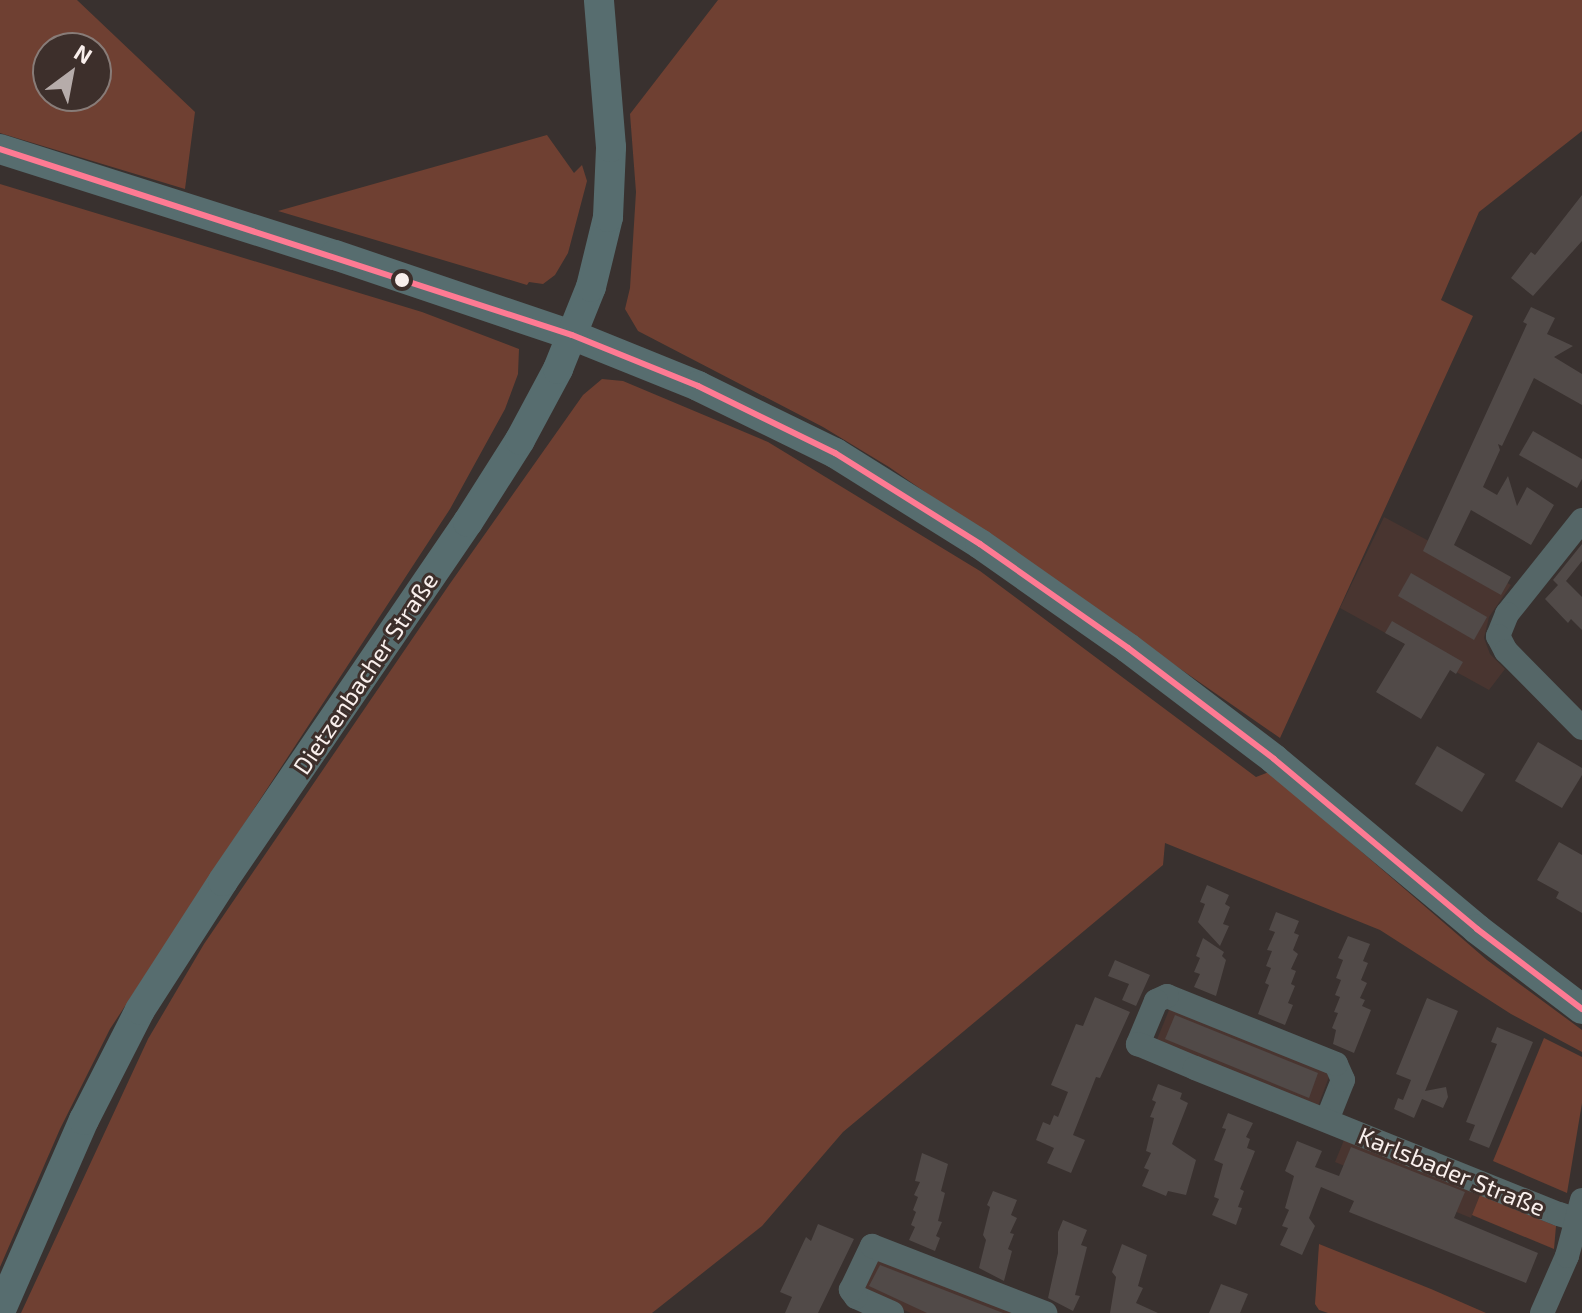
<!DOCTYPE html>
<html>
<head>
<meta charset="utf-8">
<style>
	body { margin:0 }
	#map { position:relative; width:1582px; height:1313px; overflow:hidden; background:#39312f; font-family:"Exo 2",sans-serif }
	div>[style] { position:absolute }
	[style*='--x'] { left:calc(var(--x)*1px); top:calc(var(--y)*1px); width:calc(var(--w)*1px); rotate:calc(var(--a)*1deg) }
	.built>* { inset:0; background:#493530 }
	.green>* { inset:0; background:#6f4032 }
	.building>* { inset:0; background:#514a48 }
	.minor>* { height:24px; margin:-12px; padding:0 12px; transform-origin:12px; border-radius:12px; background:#556667 }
	.major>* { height:30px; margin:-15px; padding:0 15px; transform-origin:15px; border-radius:15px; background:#576d6f }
	.bus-1>* { height:6px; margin:-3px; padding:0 3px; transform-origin:3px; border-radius:3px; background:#fe7a93 }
	.dots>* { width:22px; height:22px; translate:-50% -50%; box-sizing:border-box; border:4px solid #3d2f2b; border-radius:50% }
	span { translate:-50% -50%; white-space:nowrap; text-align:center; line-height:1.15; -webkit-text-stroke:6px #3d2f2b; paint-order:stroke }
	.street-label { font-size:24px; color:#f9efec }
	.north { position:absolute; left:32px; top:32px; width:80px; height:80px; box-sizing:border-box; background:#3d2f2b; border:2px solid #887c78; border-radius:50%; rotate:32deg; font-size:22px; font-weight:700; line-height:32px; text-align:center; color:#f9efec }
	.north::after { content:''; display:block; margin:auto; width:28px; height:36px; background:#b6acaa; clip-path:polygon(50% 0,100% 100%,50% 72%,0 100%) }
</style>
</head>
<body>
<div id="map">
	<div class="built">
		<div style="clip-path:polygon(1384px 517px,1511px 585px,1489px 617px,1484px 638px,1490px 654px,1505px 669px,1489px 690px,1340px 608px)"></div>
		<div style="clip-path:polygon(1171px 1005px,1332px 1069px,1318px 1106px,1156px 1042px)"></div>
		<div style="clip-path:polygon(1344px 1140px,1480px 1195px,1471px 1218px,1335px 1162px)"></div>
		<div style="clip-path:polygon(872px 1251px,1022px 1313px,911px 1313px,856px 1290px)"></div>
	</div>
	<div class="green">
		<div style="clip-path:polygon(evenodd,0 0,77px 0,195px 112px,185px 189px,0 133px,0 0,48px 48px,96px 48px,96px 96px,48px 96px,48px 48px)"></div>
		<div style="clip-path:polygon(718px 0,1582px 0,1582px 131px,1479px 212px,1441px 300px,1473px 316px,1280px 738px,889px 467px,823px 427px,638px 331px,625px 309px,630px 288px,636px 192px,630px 114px)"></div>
		<div style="clip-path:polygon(547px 135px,574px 173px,582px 165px,587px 181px,568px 253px,555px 275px,543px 284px,529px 282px,527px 285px,278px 211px)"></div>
		<div style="clip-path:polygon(0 184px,422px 312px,519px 349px,518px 374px,505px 409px,450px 509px,110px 1029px,60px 1129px,0 1267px)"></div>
		<div style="clip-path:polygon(602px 379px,623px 381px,768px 442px,980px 571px,1256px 777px,1269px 772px,1487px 960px,1582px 1030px,1582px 1052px,1511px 1014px,1380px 930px,1165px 843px,1163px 865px,843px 1132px,762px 1226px,652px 1313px,21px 1313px,148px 1039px,204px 944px,449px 585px,583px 395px)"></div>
		<div style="clip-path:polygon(1544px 1038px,1582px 1057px,1582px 1103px,1567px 1193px,1493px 1161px)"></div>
		<div style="clip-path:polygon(1480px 1195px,1556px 1226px,1554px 1249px,1472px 1215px)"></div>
		<div style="clip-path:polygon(1319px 1244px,1431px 1289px,1486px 1313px,1328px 1313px,1319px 1310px,1315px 1304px)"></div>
	</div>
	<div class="building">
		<div style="clip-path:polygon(1582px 195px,1582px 241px,1533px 296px,1511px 278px,1531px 252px,1535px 255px)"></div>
		<div style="clip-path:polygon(1531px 307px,1555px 318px,1547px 334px,1573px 346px,1554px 357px,1582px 374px,1582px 405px,1534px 378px,1502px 446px,1498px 444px,1500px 450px,1483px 487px,1497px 495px,1508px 476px,1517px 506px,1527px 487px,1554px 505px,1531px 545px,1471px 510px,1454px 545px,1511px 577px,1501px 595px,1423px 551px,1527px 324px,1523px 322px)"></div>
		<div style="clip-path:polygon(1533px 431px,1582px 459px,1582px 479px,1577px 488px,1519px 455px)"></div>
		<div style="clip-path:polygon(1582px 544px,1582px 561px,1566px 581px,1582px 597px,1582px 630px,1571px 619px,1568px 623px,1545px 599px,1558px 585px,1553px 580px)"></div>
		<div style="clip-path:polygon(1411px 573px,1487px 617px,1474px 640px,1398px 596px)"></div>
		<div style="clip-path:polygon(1392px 621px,1463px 662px,1456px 674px,1450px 670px,1421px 719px,1376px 692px,1405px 644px,1385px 633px)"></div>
		<div style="clip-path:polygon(1538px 742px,1582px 768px,1582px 775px,1562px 808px,1515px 781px)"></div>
		<div style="clip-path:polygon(1437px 746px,1485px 774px,1462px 812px,1415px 784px)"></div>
		<div style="clip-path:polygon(1559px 842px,1582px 855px,1582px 913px,1556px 898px,1559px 892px,1537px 880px)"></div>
		<div style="clip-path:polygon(1207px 885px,1229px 895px,1225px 904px,1230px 907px,1223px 924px,1229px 926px,1220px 946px,1198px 922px,1205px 904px,1200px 902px)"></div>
		<div style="clip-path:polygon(1276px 912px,1299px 921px,1294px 933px,1299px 935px,1293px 950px,1298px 954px,1291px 969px,1296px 971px,1291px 984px,1295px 986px,1288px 1003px,1293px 1005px,1285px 1025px,1258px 1014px,1269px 985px,1265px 983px,1271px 968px,1266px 966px,1272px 951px,1267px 950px,1275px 932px,1269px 930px)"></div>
		<div style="clip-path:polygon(1348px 936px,1370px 944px,1363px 961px,1368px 963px,1361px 980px,1367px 983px,1360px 998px,1365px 1000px,1362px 1006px,1371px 1010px,1354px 1053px,1333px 1044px,1336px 1030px,1332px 1028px,1338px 1013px,1334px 1012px,1340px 997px,1335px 995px,1341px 980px,1336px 978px,1343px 960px,1338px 958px)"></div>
		<div style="clip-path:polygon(1203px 938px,1224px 952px,1222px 956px,1226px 960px,1216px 996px,1194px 987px,1200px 974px,1194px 972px,1200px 958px,1196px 956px)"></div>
		<div style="clip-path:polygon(1115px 960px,1150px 975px,1136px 1006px,1122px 1000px,1129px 984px,1108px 976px)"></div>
		<div style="clip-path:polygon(1095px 997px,1130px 1012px,1100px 1078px,1096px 1077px,1073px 1135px,1085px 1140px,1071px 1173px,1047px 1163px,1054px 1148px,1036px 1140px,1043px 1122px,1050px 1125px,1054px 1115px,1058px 1117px,1068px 1092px,1051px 1085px,1076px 1024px,1083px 1026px)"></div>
		<div style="clip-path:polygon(1427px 998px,1458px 1011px,1425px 1091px,1446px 1087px,1448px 1097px,1443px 1108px,1422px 1099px,1414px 1118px,1394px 1109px,1398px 1098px,1403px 1100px,1411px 1080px,1396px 1074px)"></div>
		<div style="clip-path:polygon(1175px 1015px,1318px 1073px,1309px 1098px,1165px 1039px)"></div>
		<div style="clip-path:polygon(1497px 1027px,1533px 1042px,1489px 1148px,1469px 1140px,1475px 1125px,1466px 1122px,1497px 1044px,1491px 1042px)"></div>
		<div style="clip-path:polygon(1158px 1084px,1182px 1093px,1180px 1099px,1188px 1103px,1172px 1144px,1196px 1160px,1186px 1195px,1168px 1191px,1166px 1196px,1142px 1186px,1149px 1170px,1144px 1168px,1151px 1153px,1146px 1151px,1154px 1118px,1150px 1117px,1156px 1102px,1152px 1100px)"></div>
		<div style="clip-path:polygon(1228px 1113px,1253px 1123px,1246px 1137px,1250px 1139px,1247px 1148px,1255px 1151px,1240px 1189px,1244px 1191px,1238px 1207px,1242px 1208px,1236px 1225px,1212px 1215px,1219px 1199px,1214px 1197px,1223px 1164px,1214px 1160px,1226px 1129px,1222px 1128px)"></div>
		<div style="clip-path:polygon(1297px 1141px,1322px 1151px,1315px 1167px,1339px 1176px,1351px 1147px,1465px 1192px,1454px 1218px,1538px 1253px,1526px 1283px,1349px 1212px,1354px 1201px,1321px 1187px,1309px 1218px,1315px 1226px,1302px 1255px,1280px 1245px,1288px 1228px,1282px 1226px,1289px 1210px,1285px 1208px,1294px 1176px,1285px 1171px)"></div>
		<div style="clip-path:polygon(922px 1153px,948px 1164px,941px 1191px,945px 1193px,938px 1221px,942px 1222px,936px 1236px,940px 1238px,935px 1251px,909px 1240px,915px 1227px,911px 1225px,916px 1212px,913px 1210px,918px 1197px,914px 1195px,920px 1182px,915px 1181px)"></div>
		<div style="clip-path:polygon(993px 1191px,1017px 1200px,1011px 1215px,1017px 1218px,1010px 1233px,1014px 1234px,1008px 1249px,1012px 1251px,1004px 1281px,979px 1268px,986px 1240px,983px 1235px,990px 1207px,987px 1205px)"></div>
		<div style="clip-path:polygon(1063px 1220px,1087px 1230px,1081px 1245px,1087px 1247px,1075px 1295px,1080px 1296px,1073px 1311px,1048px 1298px,1058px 1253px,1058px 1232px)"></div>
		<div style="clip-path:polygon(818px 1224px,854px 1239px,818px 1313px,785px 1313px,792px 1297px,780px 1292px,806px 1237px,811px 1241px)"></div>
		<div style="clip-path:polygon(1122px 1244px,1147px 1255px,1138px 1286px,1143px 1288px,1136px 1303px,1158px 1313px,1110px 1313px,1116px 1277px,1112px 1272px)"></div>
		<div style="clip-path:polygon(880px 1265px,1003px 1313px,927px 1313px,869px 1286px)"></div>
		<div style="clip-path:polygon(1221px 1284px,1248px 1294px,1240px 1313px,1209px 1313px)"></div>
	</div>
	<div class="minor">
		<div style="--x:1582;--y:520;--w:120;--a:128.6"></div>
		<div style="--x:1507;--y:614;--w:24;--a:112"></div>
		<div style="--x:1498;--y:636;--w:17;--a:62"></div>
		<div style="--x:1506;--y:651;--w:108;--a:45.4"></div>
		<div style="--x:1327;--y:1120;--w:43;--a:-68.2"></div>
		<div style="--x:1343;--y:1080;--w:17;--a:-114"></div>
		<div style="--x:1336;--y:1064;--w:182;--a:-158.1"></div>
		<div style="--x:1167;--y:996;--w:12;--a:156"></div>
		<div style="--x:1156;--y:1001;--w:47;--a:112.7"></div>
		<div style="--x:1138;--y:1044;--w:62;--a:22.8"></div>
		<div style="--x:1195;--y:1068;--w:392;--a:21.9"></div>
		<div style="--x:1559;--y:1214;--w:20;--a:18"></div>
		<div style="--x:892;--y:1313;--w:39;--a:-156"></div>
		<div style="--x:856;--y:1297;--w:9;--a:-126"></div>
		<div style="--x:851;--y:1290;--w:49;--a:-64.5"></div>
		<div style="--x:872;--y:1246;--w:186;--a:21.2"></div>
		<div style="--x:1542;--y:1313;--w:62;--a:-66.3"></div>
		<div style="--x:1567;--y:1256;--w:58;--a:-75"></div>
	</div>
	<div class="major">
		<div style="--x:0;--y:149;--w:351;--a:17.6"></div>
		<div style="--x:335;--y:255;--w:250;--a:18.7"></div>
		<div style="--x:572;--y:335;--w:136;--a:22"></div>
		<div style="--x:698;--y:386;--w:153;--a:26.1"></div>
		<div style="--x:835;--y:453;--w:171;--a:32.1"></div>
		<div style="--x:980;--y:544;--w:181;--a:35.1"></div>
		<div style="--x:1128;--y:648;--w:183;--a:37.2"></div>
		<div style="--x:1274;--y:759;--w:265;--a:39.9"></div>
		<div style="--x:1477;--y:929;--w:132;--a:37.3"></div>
		<div style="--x:0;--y:1312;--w:210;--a:-66.4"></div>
		<div style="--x:84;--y:1120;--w:123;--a:-63"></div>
		<div style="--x:140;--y:1010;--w:153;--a:-57.2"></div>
		<div style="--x:223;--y:881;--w:435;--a:-55.7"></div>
		<div style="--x:468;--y:522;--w:97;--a:-57.6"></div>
		<div style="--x:520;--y:440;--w:81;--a:-61.8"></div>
		<div style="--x:558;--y:369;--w:88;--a:-68.1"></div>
		<div style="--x:591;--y:287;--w:72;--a:-76.3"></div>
		<div style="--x:608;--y:217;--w:70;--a:-87.5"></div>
		<div style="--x:611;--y:147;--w:147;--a:-94.7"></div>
	</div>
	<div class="bus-1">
		<div style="--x:0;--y:149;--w:601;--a:18.01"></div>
		<div style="--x:572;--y:335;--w:136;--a:22"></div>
		<div style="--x:698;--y:386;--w:153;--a:26.1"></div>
		<div style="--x:835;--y:453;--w:171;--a:32.1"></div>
		<div style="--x:980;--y:544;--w:181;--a:35.1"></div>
		<div style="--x:1128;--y:648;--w:183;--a:37.2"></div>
		<div style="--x:1274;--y:759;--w:265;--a:39.9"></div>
		<div style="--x:1477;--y:929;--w:132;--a:37.3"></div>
	</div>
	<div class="dots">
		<div style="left:402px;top:280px;background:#f9efec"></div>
	</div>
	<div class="street-label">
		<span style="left:365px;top:673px;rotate:-56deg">Dietzenbacher Straße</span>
		<span style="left:1452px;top:1171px;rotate:22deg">Karlsbader Straße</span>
	</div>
	<div class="north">N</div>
</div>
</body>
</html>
